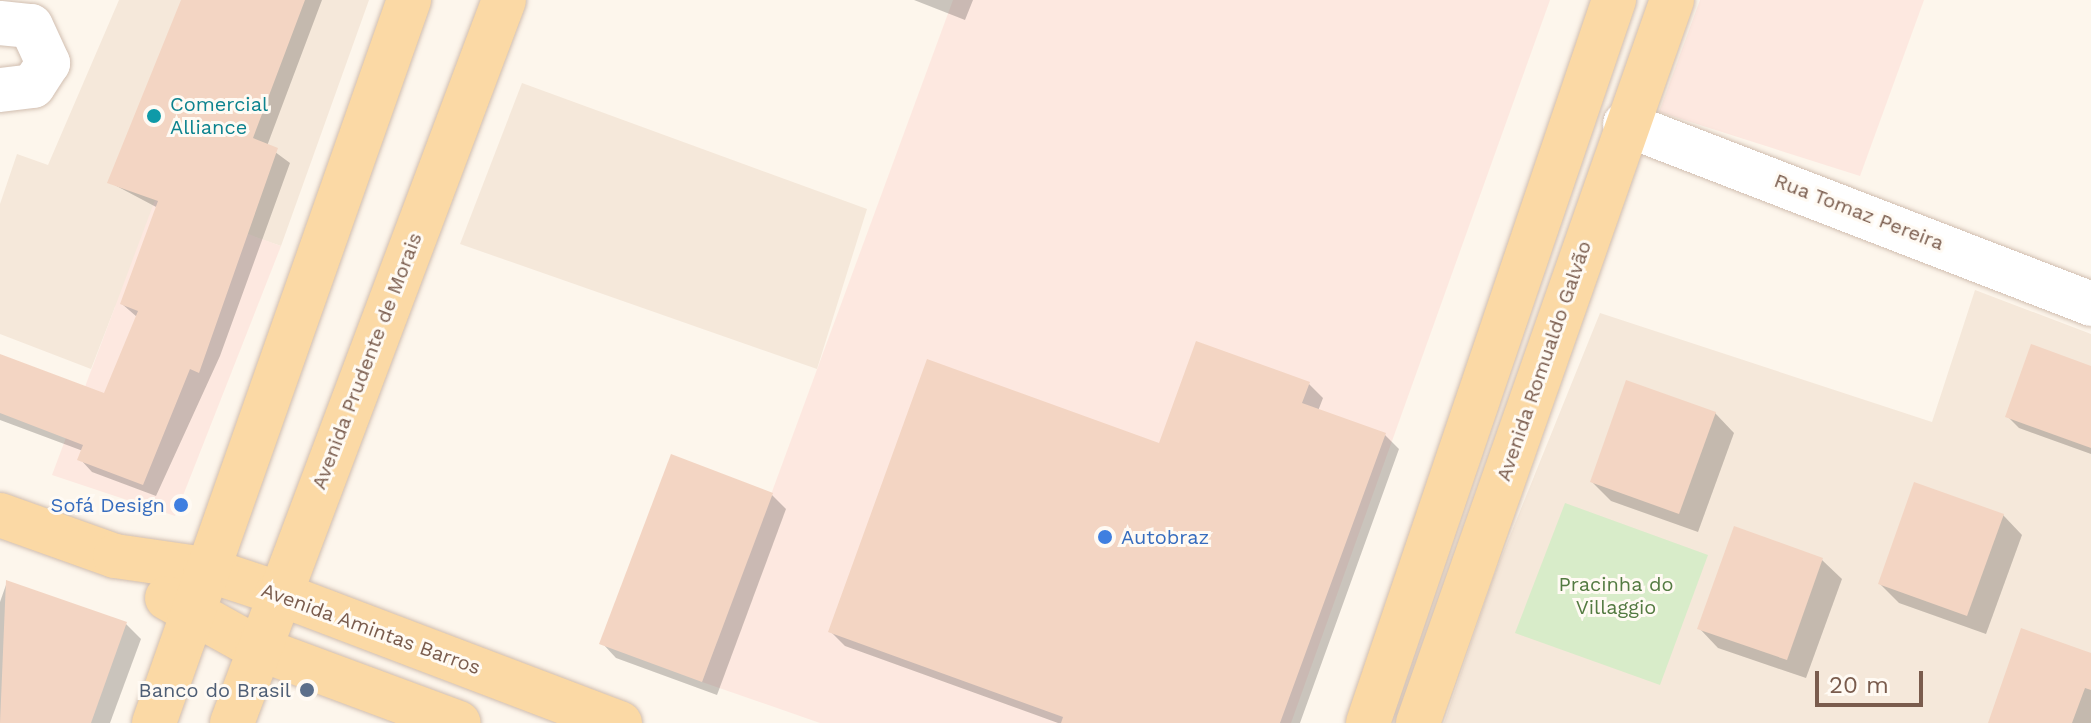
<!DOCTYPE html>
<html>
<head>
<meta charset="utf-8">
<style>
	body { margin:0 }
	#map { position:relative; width:2091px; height:723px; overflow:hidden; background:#fdf6ec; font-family:"Work Sans",sans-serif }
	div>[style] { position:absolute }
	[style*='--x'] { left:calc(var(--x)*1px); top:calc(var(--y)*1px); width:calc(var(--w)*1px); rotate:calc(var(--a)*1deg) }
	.residential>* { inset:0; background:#f5e8da }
	.commercial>* { inset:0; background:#fde8e0 }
	.green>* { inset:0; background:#d8ecc9 }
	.shadow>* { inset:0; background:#0003 }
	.building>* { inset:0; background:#f3d5c3 }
	.roads { filter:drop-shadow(0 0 2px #d1beb0) drop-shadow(0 0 2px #d1beb0) }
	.minor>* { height:44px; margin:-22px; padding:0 22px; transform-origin:22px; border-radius:22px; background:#fff }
	.major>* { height:44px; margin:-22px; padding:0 22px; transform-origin:22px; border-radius:22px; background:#fbd9a5 }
	.dots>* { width:22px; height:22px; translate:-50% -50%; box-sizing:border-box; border:4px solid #fffaf3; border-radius:50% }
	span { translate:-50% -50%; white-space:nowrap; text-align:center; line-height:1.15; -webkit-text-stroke:6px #fffaf3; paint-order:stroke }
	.culture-label { font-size:20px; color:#0d838f }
	.left { translate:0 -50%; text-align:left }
	.street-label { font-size:20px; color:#7a5c4d }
	.shop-label { font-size:20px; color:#366cbe }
	.right { translate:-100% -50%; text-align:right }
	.park-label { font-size:20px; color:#537a41 }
	.service-label { font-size:20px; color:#4e5e75 }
	.scale { position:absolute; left:1815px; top:671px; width:108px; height:36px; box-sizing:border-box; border:4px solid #7a5c4d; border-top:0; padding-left:10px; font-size:24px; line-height:28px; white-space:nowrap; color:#7a5c4d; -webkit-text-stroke:6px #fffaf3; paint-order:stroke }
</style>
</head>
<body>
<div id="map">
	<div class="residential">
		<div style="clip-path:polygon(119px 0,369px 0,281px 246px,246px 234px,115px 307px,91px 369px,0 334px,0 204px,17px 154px,48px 165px)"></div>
		<div style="clip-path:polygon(522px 83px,867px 209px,817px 369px,460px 244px)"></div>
		<div style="clip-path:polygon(1975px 290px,2091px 334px,2091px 723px,1444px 723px,1493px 578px,1600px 313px,1932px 422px)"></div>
	</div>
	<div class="commercial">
		<div style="clip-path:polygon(953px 0,1550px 0,1291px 723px,820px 723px,702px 682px)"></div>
		<div style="clip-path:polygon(1700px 0,1924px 0,1860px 176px,1659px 112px)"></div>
		<div style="clip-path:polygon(155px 200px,281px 246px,175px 516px,52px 475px)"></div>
	</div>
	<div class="green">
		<div style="clip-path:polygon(1565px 503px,1708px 555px,1660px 685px,1515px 633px)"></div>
	</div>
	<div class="shadow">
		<div style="clip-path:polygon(183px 0,322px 0,267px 146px,290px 163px,220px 356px,156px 496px,92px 472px,80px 459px,83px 451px,0 420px,0 357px,105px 396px,137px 317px,122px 304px,158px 208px,109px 182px)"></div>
		<div style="clip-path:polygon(914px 0,973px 0,965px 20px)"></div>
		<div style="clip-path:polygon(2091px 368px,2091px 454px,2019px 428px,2007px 416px)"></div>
		<div style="clip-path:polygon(1309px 384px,1323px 398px,1318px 411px,1385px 435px,1399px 449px,1300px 723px,1058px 723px,845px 646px,830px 631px,1160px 446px)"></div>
		<div style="clip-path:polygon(1715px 413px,1734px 433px,1698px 532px,1611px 501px,1592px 482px)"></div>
		<div style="clip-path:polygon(772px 495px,786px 509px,717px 695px,616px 658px,602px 643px)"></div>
		<div style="clip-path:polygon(2003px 515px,2022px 535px,1986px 634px,1899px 603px,1880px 584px)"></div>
		<div style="clip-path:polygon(1735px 529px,1822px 560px,1842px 579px,1806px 678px,1718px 648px,1699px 628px)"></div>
		<div style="clip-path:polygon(7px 582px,126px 624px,141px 639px,110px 723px,0 723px,0 602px)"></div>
		<div style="clip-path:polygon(2091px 655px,2091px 723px,1989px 723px)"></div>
	</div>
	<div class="building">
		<div style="clip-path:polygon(181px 0,305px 0,253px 138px,278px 148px,199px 373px,190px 369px,143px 485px,77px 460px,83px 445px,0 413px,0 354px,104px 393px,138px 311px,120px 304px,158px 201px,107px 183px)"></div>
		<div style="clip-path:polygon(1196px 341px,1310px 382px,1302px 403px,1386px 433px,1280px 723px,1061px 723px,1063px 717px,828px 632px,927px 359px,1159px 443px)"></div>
		<div style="clip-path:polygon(2031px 344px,2091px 366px,2091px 448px,2005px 417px)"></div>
		<div style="clip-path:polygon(1626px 380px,1716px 412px,1679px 514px,1590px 482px)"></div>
		<div style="clip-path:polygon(671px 454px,773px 493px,702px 682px,599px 644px)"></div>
		<div style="clip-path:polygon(1914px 482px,2004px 514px,1967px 616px,1878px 584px)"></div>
		<div style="clip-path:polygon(1734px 526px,1823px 558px,1787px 660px,1697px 629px)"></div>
		<div style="clip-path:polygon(6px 580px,127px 622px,91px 723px,0 723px)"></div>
		<div style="clip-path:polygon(2021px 628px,2091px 653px,2091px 690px,2085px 688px,2072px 723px,1988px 723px)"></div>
	</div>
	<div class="roads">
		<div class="minor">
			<div style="--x:0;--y:23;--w:31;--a:6"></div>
			<div style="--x:31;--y:26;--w:41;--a:65.3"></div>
			<div style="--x:48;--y:63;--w:27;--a:123"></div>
			<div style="--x:33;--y:86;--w:33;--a:173"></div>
			<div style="--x:1625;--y:124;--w:500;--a:21.1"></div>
		</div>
		<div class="major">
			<div style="--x:0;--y:515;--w:122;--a:19.6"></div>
			<div style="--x:115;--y:556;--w:91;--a:8.2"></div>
			<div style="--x:205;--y:569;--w:76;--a:18.4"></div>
			<div style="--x:277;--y:593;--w:367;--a:20.8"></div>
			<div style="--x:167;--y:598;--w:103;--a:29.1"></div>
			<div style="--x:257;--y:648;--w:215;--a:20.4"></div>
			<div style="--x:154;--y:723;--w:767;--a:-70.57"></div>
			<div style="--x:232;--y:723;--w:772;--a:-69.38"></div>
			<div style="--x:1368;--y:723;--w:764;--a:-71.21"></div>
			<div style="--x:1418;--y:723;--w:766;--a:-70.64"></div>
		</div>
	</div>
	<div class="dots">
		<div style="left:154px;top:116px;background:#0f9aa8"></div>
		<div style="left:181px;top:505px;background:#3f7fe0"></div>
		<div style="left:1105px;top:537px;background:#3f7fe0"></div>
		<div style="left:307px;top:690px;background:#5c6f8a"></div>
	</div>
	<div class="culture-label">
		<span class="left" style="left:170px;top:116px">Comercial<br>Alliance</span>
	</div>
	<div class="street-label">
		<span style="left:1859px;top:212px;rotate:21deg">Rua Tomaz Pereira</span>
		<span style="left:367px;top:361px;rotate:-69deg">Avenida Prudente de Morais</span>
		<span style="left:1544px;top:361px;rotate:-71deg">Avenida Romualdo Galvão</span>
		<span style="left:371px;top:629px;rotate:20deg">Avenida Amintas Barros</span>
	</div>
	<div class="shop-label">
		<span class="right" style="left:165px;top:505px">Sofá Design</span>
		<span class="left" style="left:1121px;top:537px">Autobraz</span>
	</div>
	<div class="park-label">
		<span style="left:1616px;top:596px">Pracinha do<br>Villaggio</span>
	</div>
	<div class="service-label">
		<span class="right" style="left:291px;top:690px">Banco do Brasil</span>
	</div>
	<div class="scale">20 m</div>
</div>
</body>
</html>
